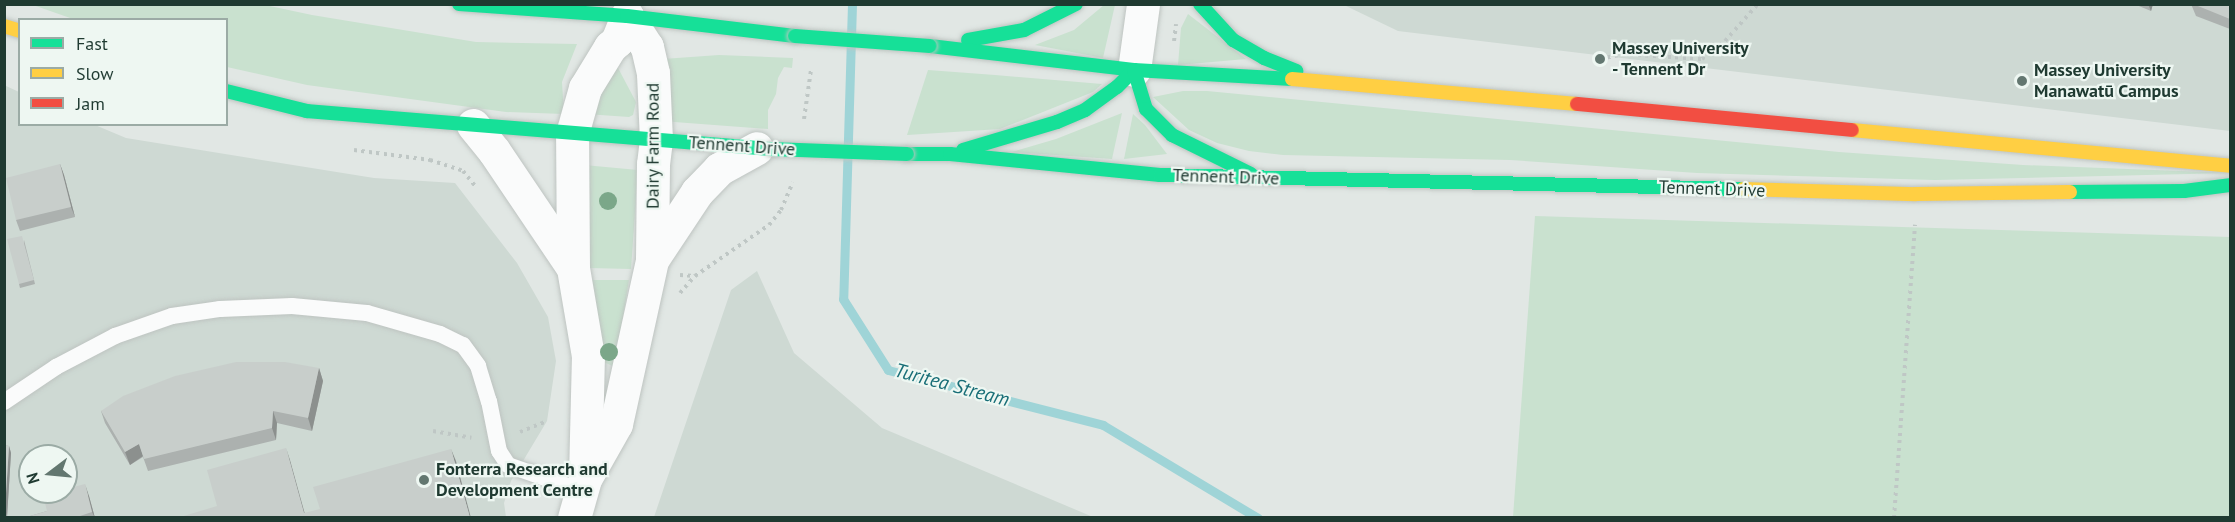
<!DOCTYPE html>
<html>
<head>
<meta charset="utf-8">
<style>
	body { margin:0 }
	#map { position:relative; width:2235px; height:522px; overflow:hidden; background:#e1e7e4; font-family:"PT Sans",sans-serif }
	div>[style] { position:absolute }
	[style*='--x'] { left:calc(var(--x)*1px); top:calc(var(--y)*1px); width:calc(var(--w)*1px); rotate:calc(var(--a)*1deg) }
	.built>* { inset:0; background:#ced9d3 }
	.green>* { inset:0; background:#c9e1cf }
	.stream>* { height:9px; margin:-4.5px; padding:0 4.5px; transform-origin:4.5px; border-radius:4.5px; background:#9fd4d7 }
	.path>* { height:4px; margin-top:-2px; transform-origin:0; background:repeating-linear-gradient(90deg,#bfc7c5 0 3px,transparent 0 7.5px) }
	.roads { filter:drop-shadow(0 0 2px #bec4c1) drop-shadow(0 0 2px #bec4c1) }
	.lane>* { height:16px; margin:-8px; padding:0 8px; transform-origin:8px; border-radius:8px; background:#fafbfb }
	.street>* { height:33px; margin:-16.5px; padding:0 16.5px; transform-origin:16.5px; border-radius:16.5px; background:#fafbfb }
	.fast>* { height:14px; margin:-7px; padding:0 7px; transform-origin:7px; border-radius:7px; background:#16e098 }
	.slow>* { height:14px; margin:-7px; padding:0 7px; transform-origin:7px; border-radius:7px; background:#ffcf43 }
	.jam>* { height:14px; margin:-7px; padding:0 7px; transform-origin:7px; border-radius:7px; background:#f24e42 }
	.bridges { filter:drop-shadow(0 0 2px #bdc5c1) drop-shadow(0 0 2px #bdc5c1) }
	.fast-bridge>* { height:14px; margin:-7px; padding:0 7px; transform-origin:7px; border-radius:7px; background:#16e098 }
	.trees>* { width:18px; height:18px; margin:-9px; border-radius:50%; background:#7ba789 }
	.wall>* { inset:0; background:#acb1af }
	.shaded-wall>* { inset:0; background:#8c908e }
	.building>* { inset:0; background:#c8cecb }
	.dots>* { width:16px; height:16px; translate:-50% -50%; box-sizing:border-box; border:3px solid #eef7f2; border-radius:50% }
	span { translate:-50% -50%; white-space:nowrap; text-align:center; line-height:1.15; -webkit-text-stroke:4.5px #eef7f2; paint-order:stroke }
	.poi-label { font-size:18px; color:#1f3a31; font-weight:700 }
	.left { translate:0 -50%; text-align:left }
	.street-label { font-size:18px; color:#1f3a31 }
	.water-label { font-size:20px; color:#186e77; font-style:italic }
	.frame { position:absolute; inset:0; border:6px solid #1f3a31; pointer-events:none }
	.legend { position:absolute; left:18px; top:18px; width:210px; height:108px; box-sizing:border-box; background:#eef7f2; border:2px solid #9baba5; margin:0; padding:8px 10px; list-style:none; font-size:18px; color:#1f3a31 }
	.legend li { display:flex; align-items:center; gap:12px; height:30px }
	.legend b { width:30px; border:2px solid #9baba5 }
	.north { position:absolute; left:18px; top:444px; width:60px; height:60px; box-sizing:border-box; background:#eef7f2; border:2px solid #9baba5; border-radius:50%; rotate:254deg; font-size:16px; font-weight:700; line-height:24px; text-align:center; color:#1f3a31 }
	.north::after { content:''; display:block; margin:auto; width:21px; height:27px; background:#637770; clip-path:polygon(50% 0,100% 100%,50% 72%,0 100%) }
</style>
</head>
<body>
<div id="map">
	<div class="built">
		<div style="clip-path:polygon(1344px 5px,2230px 5px,2230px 131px,1398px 31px)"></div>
		<div style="clip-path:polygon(evenodd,4px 85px,19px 92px,20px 124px,95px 125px,126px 138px,374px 178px,455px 183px,517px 263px,548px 317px,556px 361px,547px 421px,511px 481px,504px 503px,506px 517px,5px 517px,4px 85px,30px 456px,66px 456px,66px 492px,30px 492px,30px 456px)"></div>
		<div style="clip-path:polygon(757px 271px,794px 353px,882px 428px,1093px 517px,654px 517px,731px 290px)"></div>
	</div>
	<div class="green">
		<div style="clip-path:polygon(33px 5px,265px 5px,312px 15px,476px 42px,577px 44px,562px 82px,564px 114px,506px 112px,307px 85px,227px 67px,226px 20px,73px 19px)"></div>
		<div style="clip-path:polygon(1104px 5px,1115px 5px,1103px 58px,1035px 45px,1074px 30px)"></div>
		<div style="clip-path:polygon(1188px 14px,1246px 59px,1178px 65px,1181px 28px)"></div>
		<div style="clip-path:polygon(719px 55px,793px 58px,792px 68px,784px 67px,778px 78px,776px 94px,768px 110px,768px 129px,661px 121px,663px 59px)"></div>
		<div style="clip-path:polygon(617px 66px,636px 102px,633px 115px,629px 117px,586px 114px)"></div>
		<div style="clip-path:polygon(928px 70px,995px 75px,1102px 84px,1093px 92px,1000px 129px,907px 135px)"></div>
		<div style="clip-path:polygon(1183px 91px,1207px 91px,1839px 152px,2023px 165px,2230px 173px,1935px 180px,1697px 173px,1510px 160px,1283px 155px,1249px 151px,1217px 143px,1189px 130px,1153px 97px)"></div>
		<div style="clip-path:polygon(1122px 113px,1112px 159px,1012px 152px,1056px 139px)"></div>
		<div style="clip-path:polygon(1133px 114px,1145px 125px,1167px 154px,1124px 159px)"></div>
		<div style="clip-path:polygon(584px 165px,638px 170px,631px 269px,589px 268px)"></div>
		<div style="clip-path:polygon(1535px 216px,2230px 237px,2230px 517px,1513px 517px)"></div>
		<div style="clip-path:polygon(591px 280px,629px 280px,615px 367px,599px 360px)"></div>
	</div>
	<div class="stream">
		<div style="--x:852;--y:4;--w:295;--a:91.7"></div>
		<div style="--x:843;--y:299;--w:84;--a:57.6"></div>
		<div style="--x:888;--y:370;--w:222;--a:14.3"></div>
		<div style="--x:1103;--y:425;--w:181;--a:31"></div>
	</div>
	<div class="path">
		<div style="--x:1174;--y:41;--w:17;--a:-83"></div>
		<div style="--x:1600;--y:59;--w:24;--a:-12"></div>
		<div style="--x:1623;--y:54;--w:79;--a:3.6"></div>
		<div style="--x:1702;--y:59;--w:29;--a:-38"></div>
		<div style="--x:1725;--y:41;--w:50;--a:-48.3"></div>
		<div style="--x:804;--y:119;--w:49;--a:-81.9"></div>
		<div style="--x:354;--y:150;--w:77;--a:7.5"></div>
		<div style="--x:430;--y:160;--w:35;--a:18"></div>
		<div style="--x:463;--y:171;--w:19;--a:51"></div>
		<div style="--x:680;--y:275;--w:15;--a:4"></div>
		<div style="--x:695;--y:276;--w:90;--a:-34.6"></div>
		<div style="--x:769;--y:225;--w:19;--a:-51"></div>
		<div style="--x:781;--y:210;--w:30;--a:-67"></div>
		<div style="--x:680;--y:293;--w:23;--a:-49"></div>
		<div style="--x:433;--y:431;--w:39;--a:10"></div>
		<div style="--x:520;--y:432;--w:29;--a:-22"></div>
		<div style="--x:1894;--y:518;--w:294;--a:-85.9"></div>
	</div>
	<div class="roads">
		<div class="lane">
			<div style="--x:4;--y:402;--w:63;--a:-33.9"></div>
			<div style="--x:56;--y:367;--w:67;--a:-27.7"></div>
			<div style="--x:115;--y:336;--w:60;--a:-19.3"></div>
			<div style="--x:172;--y:316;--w:49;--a:-8.3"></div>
			<div style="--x:220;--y:309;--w:72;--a:-2.4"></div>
			<div style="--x:292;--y:306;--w:75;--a:5.3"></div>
			<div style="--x:367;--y:313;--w:76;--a:16"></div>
			<div style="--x:440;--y:334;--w:25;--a:26"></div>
			<div style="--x:463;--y:345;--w:26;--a:54"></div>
			<div style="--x:478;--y:366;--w:37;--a:73"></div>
			<div style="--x:489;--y:401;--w:51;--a:78.7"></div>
			<div style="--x:499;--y:451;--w:17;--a:57"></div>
			<div style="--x:508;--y:465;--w:78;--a:19.4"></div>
		</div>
		<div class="street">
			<div style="--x:1134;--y:70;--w:67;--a:-82.2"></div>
			<div style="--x:473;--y:125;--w:33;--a:51"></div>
			<div style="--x:494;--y:151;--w:141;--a:56"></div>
			<div style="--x:652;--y:260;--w:82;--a:-56.5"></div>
			<div style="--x:697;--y:192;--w:32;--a:-46"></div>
			<div style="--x:719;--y:169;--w:43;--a:-28.9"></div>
			<div style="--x:585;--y:477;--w:121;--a:-88.6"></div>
			<div style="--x:588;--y:356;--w:89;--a:-99.7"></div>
			<div style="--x:573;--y:268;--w:134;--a:-90.4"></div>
			<div style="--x:572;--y:134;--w:48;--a:-74.2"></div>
			<div style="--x:585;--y:88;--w:48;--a:-58.6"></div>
			<div style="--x:610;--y:47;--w:9;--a:-41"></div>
			<div style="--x:617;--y:41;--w:27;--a:-68"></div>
			<div style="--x:574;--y:518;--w:41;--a:-74.2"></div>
			<div style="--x:585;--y:479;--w:63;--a:-60.6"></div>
			<div style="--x:616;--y:424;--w:168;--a:-77.6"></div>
			<div style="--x:652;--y:260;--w:96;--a:-89.4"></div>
			<div style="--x:653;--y:164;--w:24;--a:-83"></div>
			<div style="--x:656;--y:140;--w:67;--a:-92.6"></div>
			<div style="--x:653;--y:73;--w:27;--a:-103"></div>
			<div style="--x:647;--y:47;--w:37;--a:-123"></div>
		</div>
		<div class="fast">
			<div style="--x:459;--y:4;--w:168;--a:4.1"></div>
			<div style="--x:627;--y:16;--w:169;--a:6.8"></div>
			<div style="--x:1200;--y:4;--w:49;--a:47.5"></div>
			<div style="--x:1233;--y:40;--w:36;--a:30"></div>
			<div style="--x:1264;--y:58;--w:35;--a:22"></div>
			<div style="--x:968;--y:40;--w:57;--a:-10.1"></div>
			<div style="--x:1024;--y:30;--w:58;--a:-26.6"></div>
			<div style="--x:930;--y:46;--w:205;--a:6.7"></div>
			<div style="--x:1134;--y:70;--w:158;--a:3.3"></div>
			<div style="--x:226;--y:91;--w:83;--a:13.9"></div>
			<div style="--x:307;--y:111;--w:467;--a:4.7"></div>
			<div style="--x:963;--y:150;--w:98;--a:-16.6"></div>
			<div style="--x:1057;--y:122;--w:30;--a:-23"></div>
			<div style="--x:1085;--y:110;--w:39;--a:-36"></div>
			<div style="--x:1117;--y:87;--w:24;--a:-45"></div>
			<div style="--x:1134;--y:70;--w:41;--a:72.9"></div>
			<div style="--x:1146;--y:109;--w:37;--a:45"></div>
			<div style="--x:1172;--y:135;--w:88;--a:26.3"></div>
			<div style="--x:907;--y:154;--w:43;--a:0"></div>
			<div style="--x:950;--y:154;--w:211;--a:5.7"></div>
			<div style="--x:1160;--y:175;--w:583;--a:1.38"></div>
			<div style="--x:2070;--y:192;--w:114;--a:-0.5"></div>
			<div style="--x:2184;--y:191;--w:46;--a:-7.4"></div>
		</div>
		<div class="slow">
			<div style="--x:4;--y:26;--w:17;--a:17"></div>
			<div style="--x:1292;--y:79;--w:286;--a:5"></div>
			<div style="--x:1852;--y:130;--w:380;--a:5.4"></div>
			<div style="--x:1743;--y:189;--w:173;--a:1.7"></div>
			<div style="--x:1916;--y:194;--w:154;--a:-0.7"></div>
		</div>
		<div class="jam">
			<div style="--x:1577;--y:104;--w:276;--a:5.4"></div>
		</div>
	</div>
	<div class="bridges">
		<div class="fast-bridge">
			<div style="--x:795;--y:36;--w:135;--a:4.2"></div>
			<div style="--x:772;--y:149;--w:135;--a:2.1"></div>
		</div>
	</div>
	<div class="trees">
		<div style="left:608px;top:201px"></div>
		<div style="left:609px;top:352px"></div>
	</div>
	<div class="wall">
		<div style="clip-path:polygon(2134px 4px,2153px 4px,2151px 11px)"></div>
		<div style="clip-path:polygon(2191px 4px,2230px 4px,2230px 29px,2196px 16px)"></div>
		<div style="clip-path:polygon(60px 164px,64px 175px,75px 217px,20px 231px,16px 220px)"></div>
		<div style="clip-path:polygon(24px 240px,35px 284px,20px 288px,19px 284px)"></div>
		<div style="clip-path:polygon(319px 368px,323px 381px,312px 431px,277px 423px,276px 440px,148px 471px,143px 457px,130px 465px,105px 423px,101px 411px)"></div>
		<div style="clip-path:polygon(4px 445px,9px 446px,11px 453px,7px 517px,4px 517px)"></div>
		<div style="clip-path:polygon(89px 496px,95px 518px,23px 518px,47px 511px)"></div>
	</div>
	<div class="shaded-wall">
		<div style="clip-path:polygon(2148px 4px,2153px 4px,2151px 11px)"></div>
		<div style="clip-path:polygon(60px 164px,64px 175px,75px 217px,71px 207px)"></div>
		<div style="clip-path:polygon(319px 368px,323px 381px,312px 431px,308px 418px)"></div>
		<div style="clip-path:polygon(273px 411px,277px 423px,276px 440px,272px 428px)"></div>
		<div style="clip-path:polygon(139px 444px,143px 456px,130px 465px,125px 452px)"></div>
		<div style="clip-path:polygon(9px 446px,11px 453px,7px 517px,5px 509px)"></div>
		<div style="clip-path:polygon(286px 448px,290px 460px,306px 518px,305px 518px)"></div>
		<div style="clip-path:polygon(451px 449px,456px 461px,471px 518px,470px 518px)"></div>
		<div style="clip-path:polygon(85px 484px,89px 496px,95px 518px,92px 512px)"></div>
	</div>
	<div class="building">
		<div style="clip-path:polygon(2193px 4px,2230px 4px,2230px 19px)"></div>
		<div style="clip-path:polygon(60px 164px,71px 207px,16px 220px,6px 178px)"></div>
		<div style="clip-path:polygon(22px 236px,34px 280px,19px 284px,7px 239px)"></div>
		<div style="clip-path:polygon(236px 362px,285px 362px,319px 368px,308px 418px,273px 411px,272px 428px,144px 459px,139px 444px,125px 452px,101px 411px,123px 396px,175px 376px)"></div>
		<div style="clip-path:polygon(4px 445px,9px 446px,5px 509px,4px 509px)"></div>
		<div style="clip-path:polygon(286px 448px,304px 513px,320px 509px,313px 487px,451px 449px,470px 518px,177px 518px,217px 506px,207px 470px)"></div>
		<div style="clip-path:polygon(85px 484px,92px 512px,74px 518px,23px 518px,47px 511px,43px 495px,54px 492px,66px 492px,66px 489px)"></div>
	</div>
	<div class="dots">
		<div style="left:1600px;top:59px;background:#637770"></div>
		<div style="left:2022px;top:81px;background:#637770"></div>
		<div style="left:424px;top:480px;background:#637770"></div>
	</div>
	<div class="poi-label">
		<span class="left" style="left:1612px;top:59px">Massey University<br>- Tennent Dr</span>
		<span class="left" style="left:2034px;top:81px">Massey University<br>Manawatū Campus</span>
		<span class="left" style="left:436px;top:480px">Fonterra Research and<br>Development Centre</span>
	</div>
	<div class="street-label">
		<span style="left:653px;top:146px;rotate:-90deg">Dairy Farm Road</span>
		<span style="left:742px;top:146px;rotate:4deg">Tennent Drive</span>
		<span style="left:1226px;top:177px;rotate:2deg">Tennent Drive</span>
		<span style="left:1712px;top:189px;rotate:2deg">Tennent Drive</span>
	</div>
	<div class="water-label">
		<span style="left:952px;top:385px;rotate:15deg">Turitea Stream</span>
	</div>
	<div class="frame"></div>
	<ul class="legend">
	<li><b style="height:8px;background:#16e098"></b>Fast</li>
	<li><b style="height:8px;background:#ffcf43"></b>Slow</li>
	<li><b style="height:8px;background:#f24e42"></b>Jam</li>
	</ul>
	<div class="north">N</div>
</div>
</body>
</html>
